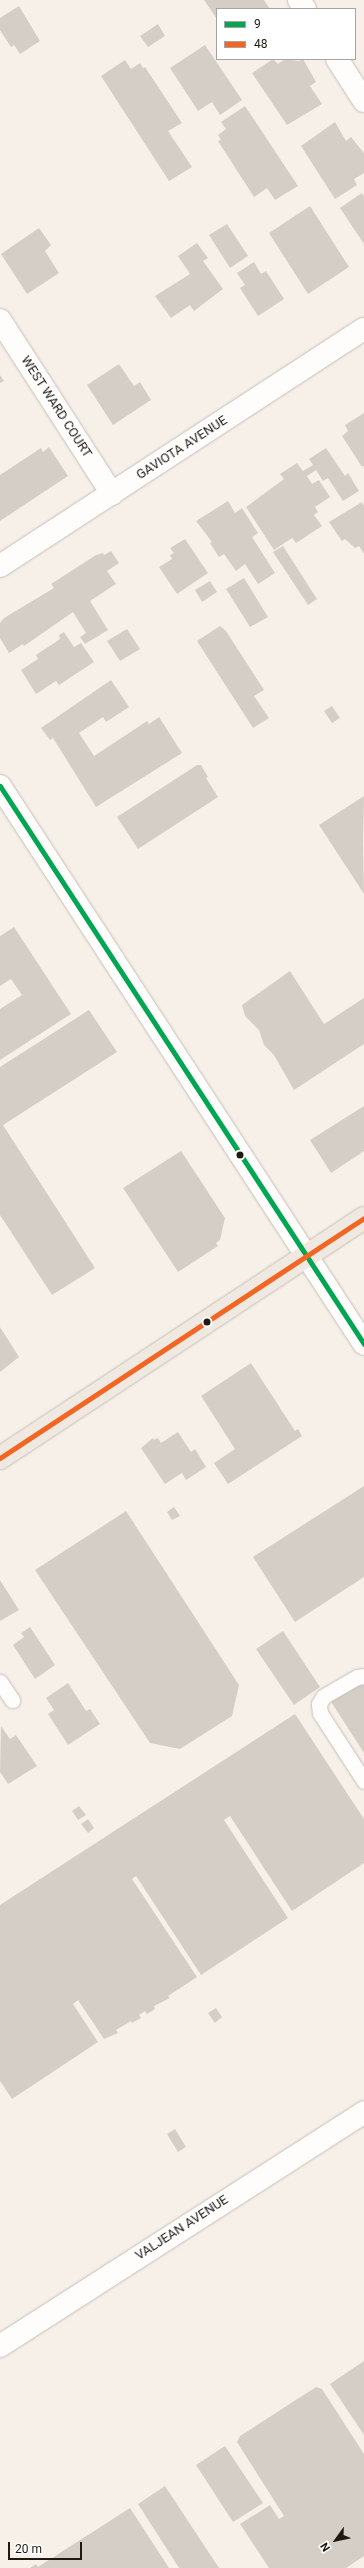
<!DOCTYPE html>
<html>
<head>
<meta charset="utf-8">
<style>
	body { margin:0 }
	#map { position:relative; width:364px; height:2568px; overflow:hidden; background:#f7f0e9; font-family:Roboto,sans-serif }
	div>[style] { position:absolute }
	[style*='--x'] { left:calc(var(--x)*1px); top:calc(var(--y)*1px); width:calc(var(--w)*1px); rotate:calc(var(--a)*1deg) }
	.building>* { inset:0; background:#d5cec7 }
	.roads { filter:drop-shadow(0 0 1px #c6bfb8) drop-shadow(0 0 1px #c6bfb8) }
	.service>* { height:15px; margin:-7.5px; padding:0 7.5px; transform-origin:7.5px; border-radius:7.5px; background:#fefdfc }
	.minor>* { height:22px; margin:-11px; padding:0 11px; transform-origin:11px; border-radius:11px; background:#fefdfc }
	.secondary>* { height:22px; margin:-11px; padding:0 11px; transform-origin:11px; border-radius:11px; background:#fefdfc }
	.primary>* { height:22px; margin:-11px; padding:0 11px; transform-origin:11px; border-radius:11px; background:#f0e9e1 }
	.bus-1>* { height:5px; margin:-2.5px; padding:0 2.5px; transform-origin:2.5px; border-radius:2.5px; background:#00a651 }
	.bus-2>* { height:5px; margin:-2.5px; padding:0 2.5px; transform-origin:2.5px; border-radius:2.5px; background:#f26522 }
	.dots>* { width:11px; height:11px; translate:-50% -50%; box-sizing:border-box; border:2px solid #fff; border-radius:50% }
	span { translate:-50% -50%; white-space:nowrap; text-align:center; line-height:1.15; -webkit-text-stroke:3px #fff; paint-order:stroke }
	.street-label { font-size:13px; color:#201811 }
	.legend { position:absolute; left:216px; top:8px; width:140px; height:52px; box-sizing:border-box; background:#fff; border:1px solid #a6a3a0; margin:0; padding:5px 7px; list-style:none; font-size:12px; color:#201811 }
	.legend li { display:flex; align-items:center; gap:8px; height:20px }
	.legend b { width:20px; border:1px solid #a6a3a0 }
	.north { position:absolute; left:316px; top:2520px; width:40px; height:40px; -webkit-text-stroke:3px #fff; paint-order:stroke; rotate:237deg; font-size:11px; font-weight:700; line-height:16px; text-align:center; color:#201811 }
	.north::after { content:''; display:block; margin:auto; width:14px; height:18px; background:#201811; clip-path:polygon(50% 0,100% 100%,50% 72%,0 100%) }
	.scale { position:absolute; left:8px; top:2542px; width:74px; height:18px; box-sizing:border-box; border:2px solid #201811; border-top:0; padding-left:5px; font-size:12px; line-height:14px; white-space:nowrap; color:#201811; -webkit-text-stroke:3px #fff; paint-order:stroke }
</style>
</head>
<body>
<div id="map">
	<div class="building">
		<div style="clip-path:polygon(204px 0,264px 0,270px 9px,217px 9px,217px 19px)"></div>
		<div style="clip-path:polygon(19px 6px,40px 41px,20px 54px,14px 45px,11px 47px,0 30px,0 18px)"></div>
		<div style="clip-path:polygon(158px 24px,165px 36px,148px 47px,140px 36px)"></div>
		<div style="clip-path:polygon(205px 45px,242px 100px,220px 115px,212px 102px,198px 111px,170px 68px)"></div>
		<div style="clip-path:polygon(273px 59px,278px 64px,285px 59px,299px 61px,303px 59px,316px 82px,310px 86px,322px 104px,287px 125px,252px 73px)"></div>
		<div style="clip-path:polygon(125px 60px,131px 69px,140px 63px,143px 68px,145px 67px,182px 123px,168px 131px,192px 167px,169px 181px,101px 76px)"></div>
		<div style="clip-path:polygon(245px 106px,298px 186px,275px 200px,267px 188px,254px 197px,218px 141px,221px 140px,218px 135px,226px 129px,221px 122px)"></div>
		<div style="clip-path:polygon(335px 122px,346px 141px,351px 137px,364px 153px,364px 173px,354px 179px,357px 185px,335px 199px,301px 146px)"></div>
		<div style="clip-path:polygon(362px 193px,364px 196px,364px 244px,340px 208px)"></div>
		<div style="clip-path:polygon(310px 206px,349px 267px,308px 294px,269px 233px)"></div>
		<div style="clip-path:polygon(227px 224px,248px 256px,230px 268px,209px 235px)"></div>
		<div style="clip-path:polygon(39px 228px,51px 245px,45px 251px,59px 273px,27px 294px,1px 254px)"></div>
		<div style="clip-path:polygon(197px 243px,208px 258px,203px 261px,223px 289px,194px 311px,190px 305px,171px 318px,155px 296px,190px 274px,178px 256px)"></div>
		<div style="clip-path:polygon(254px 262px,261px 274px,266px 271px,284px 299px,258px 316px,240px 288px,245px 285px,237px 273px)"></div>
		<div style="clip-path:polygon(119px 364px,134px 386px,140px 382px,151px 400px,113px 425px,87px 385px)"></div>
		<div style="clip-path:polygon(0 375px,4px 381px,0 383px)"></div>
		<div style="clip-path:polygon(364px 413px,364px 466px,362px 467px,342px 436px,348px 431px,345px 425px)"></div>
		<div style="clip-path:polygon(49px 447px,68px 476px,0 521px,0 475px,41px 448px,43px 452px)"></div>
		<div style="clip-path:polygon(326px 448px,345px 476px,348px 473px,359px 491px,343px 501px,328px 478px,323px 481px,316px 470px,307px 476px,312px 484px,319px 480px,330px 497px,315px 507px,318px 512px,314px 515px,322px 526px,296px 543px,292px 538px,274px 550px,246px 507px,284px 479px,280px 474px,297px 463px,303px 471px,313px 465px,309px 459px)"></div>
		<div style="clip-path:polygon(228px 501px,235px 513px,242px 508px,258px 533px,252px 537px,275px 573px,258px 584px,245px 564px,236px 571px,224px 554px,219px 557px,210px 543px,212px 542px,196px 521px)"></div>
		<div style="clip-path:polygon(362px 502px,364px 506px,364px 554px,359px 546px,355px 548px,345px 539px,342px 541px,329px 522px)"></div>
		<div style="clip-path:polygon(185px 539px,208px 573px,177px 594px,159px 567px,172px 559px,170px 555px,174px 553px,170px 548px)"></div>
		<div style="clip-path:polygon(283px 546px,317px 599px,308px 605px,273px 552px)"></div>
		<div style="clip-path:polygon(111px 551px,119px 563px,107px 571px,116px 584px,90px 601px,108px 630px,85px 644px,80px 637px,86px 633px,73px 612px,24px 646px,23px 644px,9px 653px,0 638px,0 623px,4px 618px,54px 588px,51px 584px,96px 555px,103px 553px,104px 555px)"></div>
		<div style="clip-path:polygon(244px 578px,268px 617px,250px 627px,226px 589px)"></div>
		<div style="clip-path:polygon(210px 581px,217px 592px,202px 602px,195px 590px)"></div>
		<div style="clip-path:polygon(220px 626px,226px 631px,264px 690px,254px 696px,269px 718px,253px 728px,197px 641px)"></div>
		<div style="clip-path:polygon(127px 629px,140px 649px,120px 661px,107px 641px)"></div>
		<div style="clip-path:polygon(64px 632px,74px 647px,81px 643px,94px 662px,59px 685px,56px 681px,36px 694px,21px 670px,38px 659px,36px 655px,60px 639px,59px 635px)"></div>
		<div style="clip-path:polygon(111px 680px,129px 707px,106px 722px,103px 717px,79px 733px,94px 756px,147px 721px,149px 724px,159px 717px,182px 753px,96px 807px,53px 738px,50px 740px,41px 728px)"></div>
		<div style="clip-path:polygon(332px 706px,340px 718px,332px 723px,324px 711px)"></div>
		<div style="clip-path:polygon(197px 765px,201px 765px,208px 777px,206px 778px,218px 797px,138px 849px,117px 817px)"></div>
		<div style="clip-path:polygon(364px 796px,363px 842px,364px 894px,319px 825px)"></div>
		<div style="clip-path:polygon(14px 927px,71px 1014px,0 1060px,0 1009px,22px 995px,11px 979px,0 986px,0 936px)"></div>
		<div style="clip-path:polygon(290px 971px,324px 1024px,364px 998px,364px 1044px,294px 1090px,274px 1055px,264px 1045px,259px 1030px,245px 1016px,242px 1005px)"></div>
		<div style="clip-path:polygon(89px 1010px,117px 1052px,3px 1125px,95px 1268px,52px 1295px,0 1215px,0 1067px)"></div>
		<div style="clip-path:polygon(364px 1106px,364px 1151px,331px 1173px,310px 1140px)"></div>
		<div style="clip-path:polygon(181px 1151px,225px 1218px,220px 1240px,216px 1243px,218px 1246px,178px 1272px,123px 1188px)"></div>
		<div style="clip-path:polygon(0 1327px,19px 1357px,0 1372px)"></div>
		<div style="clip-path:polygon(251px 1363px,295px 1431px,298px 1429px,302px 1436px,228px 1484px,214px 1463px,235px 1449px,201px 1396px)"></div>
		<div style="clip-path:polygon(178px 1432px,191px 1452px,195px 1449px,206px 1467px,186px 1480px,182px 1473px,165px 1484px,141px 1448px,153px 1438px,154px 1440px,158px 1438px,161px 1443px)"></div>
		<div style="clip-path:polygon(364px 1486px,364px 1577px,295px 1622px,253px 1557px)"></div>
		<div style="clip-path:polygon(174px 1507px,180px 1516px,172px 1520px,167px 1512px)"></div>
		<div style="clip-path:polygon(126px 1511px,239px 1685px,232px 1716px,180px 1749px,150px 1743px,35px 1570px)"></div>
		<div style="clip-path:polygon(0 1580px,19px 1610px,0 1621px)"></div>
		<div style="clip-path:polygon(30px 1627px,55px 1665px,35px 1679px,13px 1645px,24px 1637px,21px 1633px)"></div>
		<div style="clip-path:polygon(283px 1631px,320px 1687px,294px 1705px,256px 1649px)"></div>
		<div style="clip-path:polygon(364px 1681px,364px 1753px,328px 1697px)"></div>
		<div style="clip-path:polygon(68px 1683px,86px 1711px,90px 1709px,100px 1724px,68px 1745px,48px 1714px,54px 1710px,46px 1698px)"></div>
		<div style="clip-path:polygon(295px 1714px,364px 1819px,364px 1863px,292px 1911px,230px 1816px,224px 1820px,288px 1918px,201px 1975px,136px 1876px,132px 1879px,197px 1977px,168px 1996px,170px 1998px,154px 2006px,155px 2009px,147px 2014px,145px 2011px,139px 2015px,141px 2018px,132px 2023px,131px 2021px,116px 2030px,118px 2033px,104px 2039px,78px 2000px,73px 2004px,98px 2042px,12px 2099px,0 2081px,0 1905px)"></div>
		<div style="clip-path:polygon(1px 1726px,10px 1739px,16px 1735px,37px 1766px,8px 1784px,0 1772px)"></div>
		<div style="clip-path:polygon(79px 1806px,86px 1815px,78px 1820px,72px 1811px)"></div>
		<div style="clip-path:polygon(88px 1819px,94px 1828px,88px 1833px,81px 1824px)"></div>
		<div style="clip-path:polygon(216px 2008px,222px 2017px,215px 2023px,208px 2013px)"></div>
		<div style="clip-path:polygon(175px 2129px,186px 2147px,178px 2152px,167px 2134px)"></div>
		<div style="clip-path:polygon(364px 2361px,364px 2435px,330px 2384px)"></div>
		<div style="clip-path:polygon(316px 2387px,322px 2389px,364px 2454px,364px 2556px,346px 2568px,269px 2568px,240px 2524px,270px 2505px,279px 2519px,284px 2516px,237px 2442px,240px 2436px)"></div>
		<div style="clip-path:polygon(225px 2446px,263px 2503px,233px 2522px,196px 2465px)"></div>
		<div style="clip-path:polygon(165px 2486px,219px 2568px,179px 2568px,138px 2504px)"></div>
		<div style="clip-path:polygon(130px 2508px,169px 2568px,30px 2568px,36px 2564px,38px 2567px)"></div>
	</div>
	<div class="roads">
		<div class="service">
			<div style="--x:364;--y:1676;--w:7;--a:172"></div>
			<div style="--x:357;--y:1677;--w:39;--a:150"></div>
			<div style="--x:323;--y:1697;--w:8;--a:120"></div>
			<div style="--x:319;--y:1704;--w:9;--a:84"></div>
			<div style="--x:320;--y:1713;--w:81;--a:57.1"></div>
			<div style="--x:0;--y:1682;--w:22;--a:56"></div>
		</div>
		<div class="minor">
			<div style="--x:299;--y:0;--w:11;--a:56"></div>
			<div style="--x:337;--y:59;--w:50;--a:57.3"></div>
			<div style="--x:0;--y:320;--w:207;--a:57.2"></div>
			<div style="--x:0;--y:566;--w:434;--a:-33.1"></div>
			<div style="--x:0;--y:2346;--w:433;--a:-32.7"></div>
		</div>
		<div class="secondary">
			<div style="--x:0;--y:786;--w:666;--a:56.88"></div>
		</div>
		<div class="primary">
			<div style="--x:0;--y:1458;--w:436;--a:-33.4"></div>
		</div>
	</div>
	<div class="bus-1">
		<div style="--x:0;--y:786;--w:666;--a:56.88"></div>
	</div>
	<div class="bus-2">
		<div style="--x:0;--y:1458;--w:436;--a:-33.4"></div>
	</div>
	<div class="dots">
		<div style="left:240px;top:1155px;background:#201811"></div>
		<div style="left:207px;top:1322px;background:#201811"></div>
	</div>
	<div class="street-label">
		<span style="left:56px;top:407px;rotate:57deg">WEST WARD COURT</span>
		<span style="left:182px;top:448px;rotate:-33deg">GAVIOTA AVENUE</span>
		<span style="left:182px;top:2228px;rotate:-33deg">VALJEAN AVENUE</span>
	</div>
	<ul class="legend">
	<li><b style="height:5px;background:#00a651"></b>9</li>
	<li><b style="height:5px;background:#f26522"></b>48</li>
	</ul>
	<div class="north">N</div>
	<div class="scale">20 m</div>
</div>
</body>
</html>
